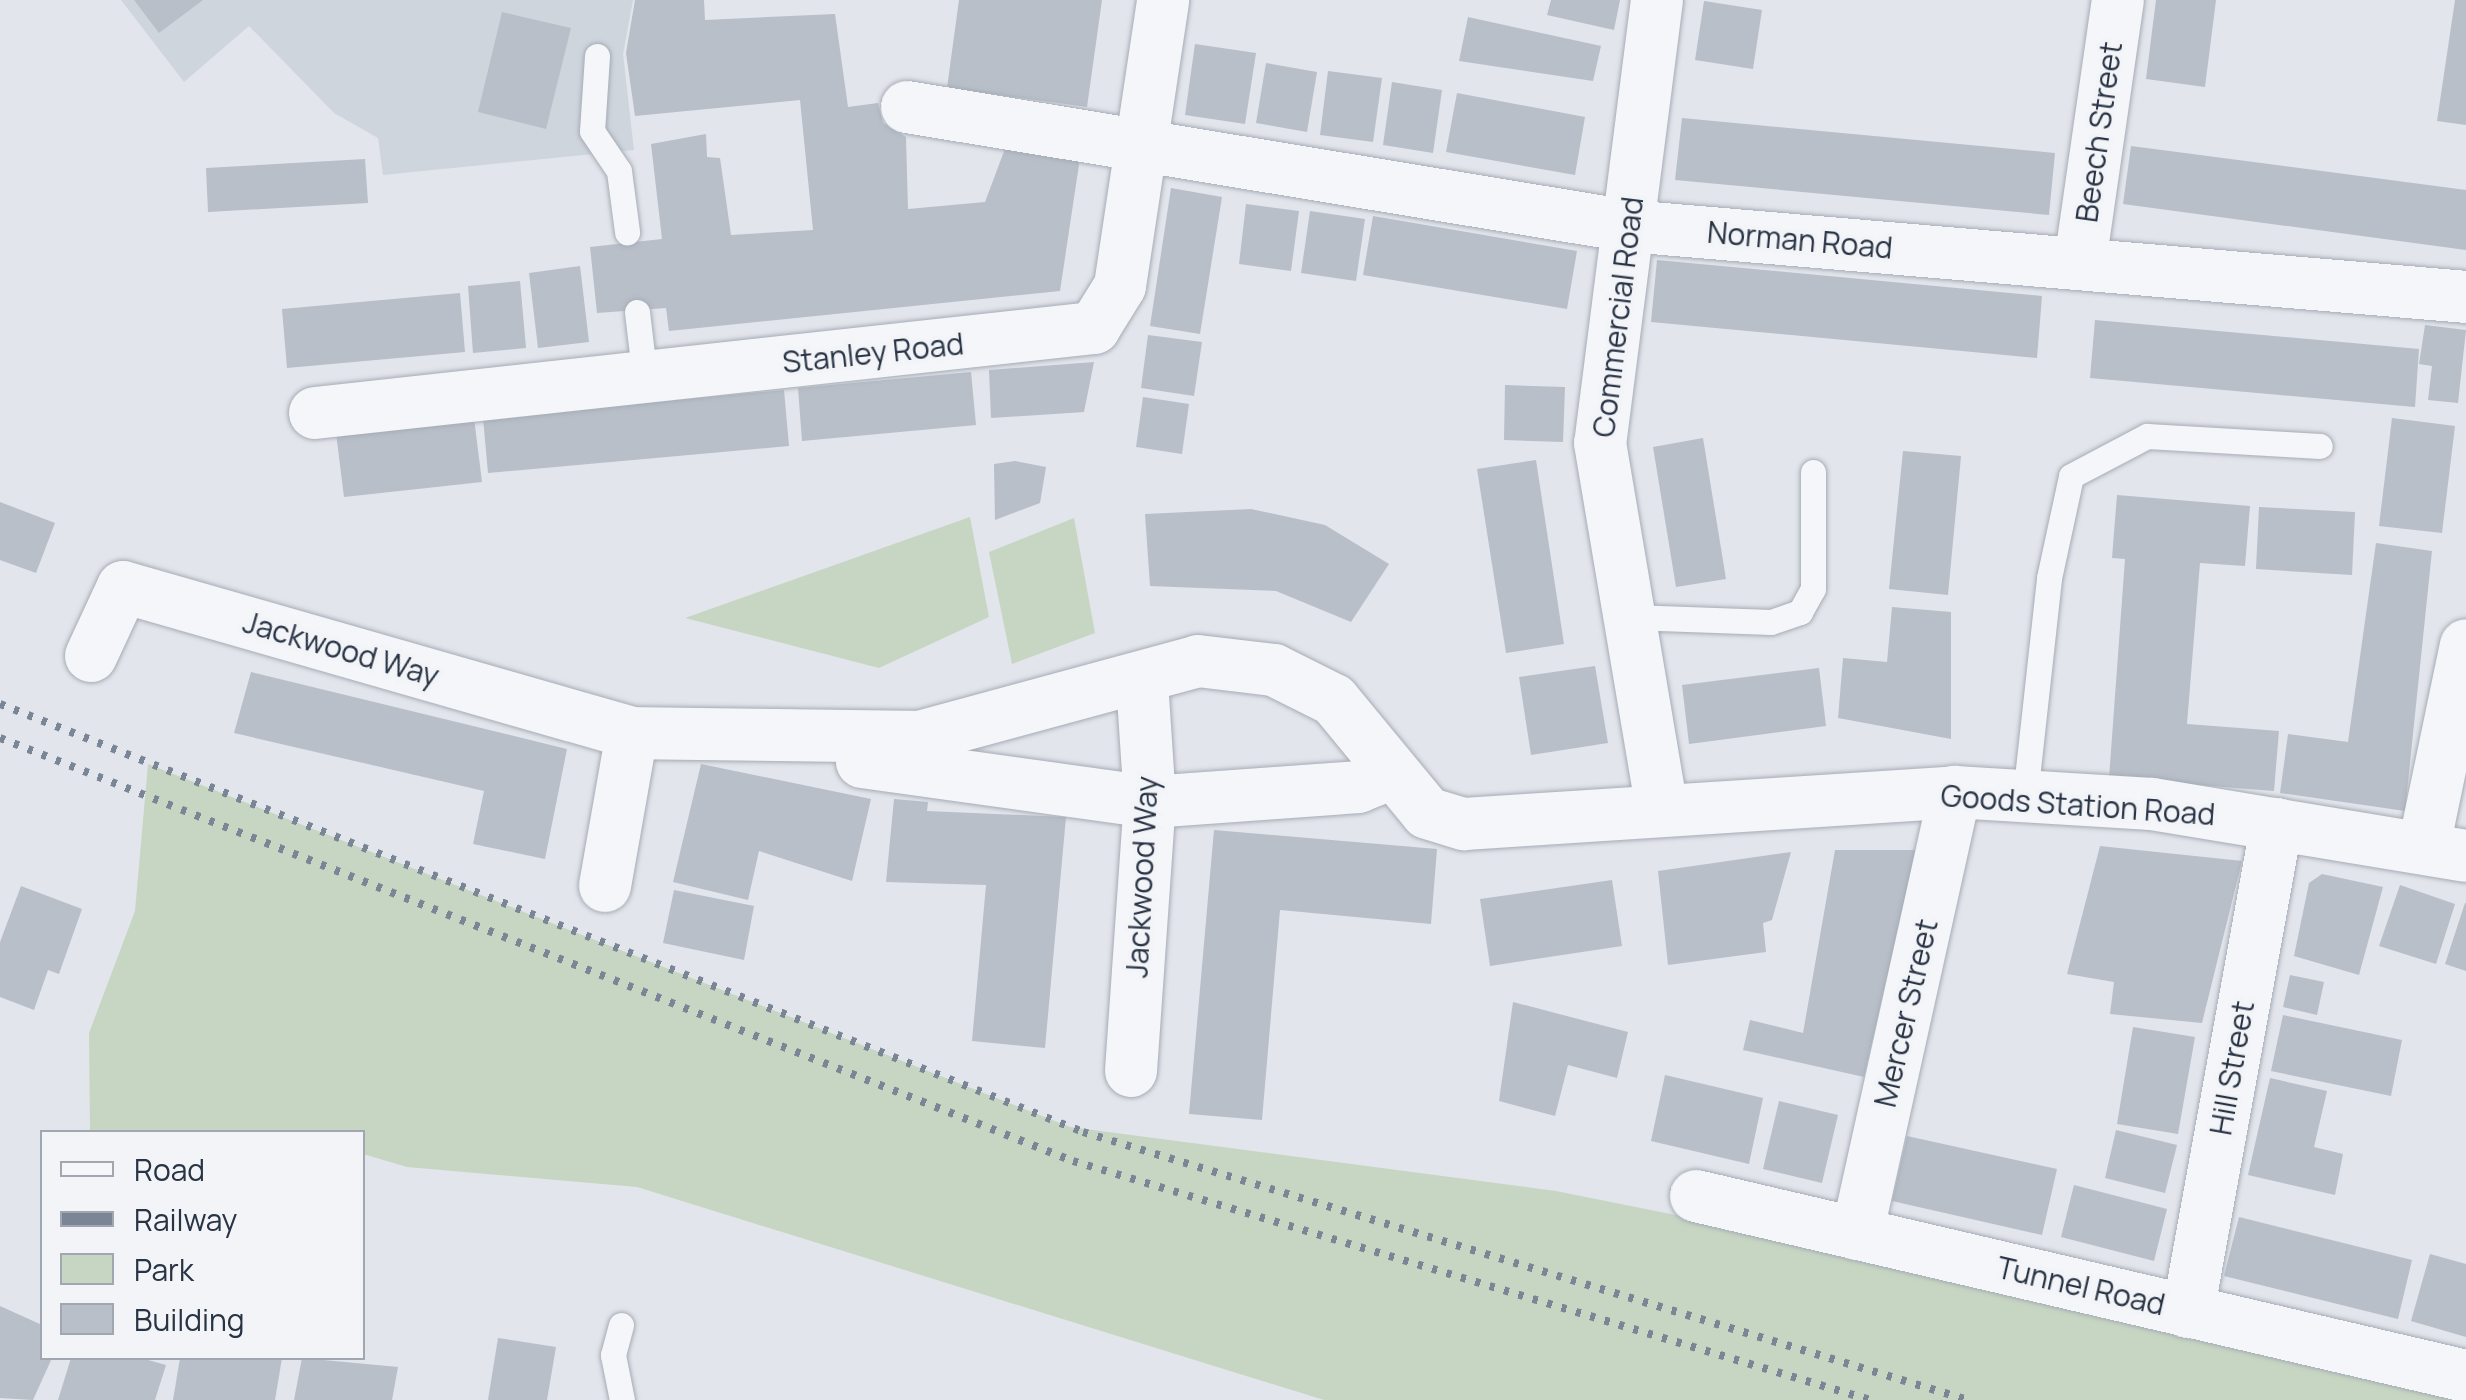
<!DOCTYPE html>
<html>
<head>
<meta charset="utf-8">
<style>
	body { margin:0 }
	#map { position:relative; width:2466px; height:1400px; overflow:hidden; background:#e2e5eb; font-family:Manrope,sans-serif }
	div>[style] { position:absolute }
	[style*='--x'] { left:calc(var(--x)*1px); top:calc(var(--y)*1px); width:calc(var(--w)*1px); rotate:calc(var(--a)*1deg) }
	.built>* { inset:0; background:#cfd5dd }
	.green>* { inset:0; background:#c7d6c2 }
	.building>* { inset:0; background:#b8bfc9 }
	.roads { filter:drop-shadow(0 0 2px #a6acb6) drop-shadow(0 0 2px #a6acb6) }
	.lane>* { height:25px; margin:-12.5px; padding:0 12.5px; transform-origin:12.5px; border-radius:12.5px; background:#f5f6f9 }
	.street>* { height:52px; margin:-26px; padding:0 26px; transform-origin:26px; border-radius:26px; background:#f5f6f9 }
	.rail>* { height:8px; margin-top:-4px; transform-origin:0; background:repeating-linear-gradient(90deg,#7a8596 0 5px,transparent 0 15px) }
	span { translate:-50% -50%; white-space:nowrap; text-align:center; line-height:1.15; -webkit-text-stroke:8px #f2f4f8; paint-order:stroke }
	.street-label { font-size:30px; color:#283344 }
	.legend { position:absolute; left:40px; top:1130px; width:325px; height:230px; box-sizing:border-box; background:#f2f4f8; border:2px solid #a1a7b0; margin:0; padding:12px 18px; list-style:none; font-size:30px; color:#283344 }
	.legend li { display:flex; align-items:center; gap:20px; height:50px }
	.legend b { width:50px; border:2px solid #a1a7b0 }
</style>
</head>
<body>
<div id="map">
	<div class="built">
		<div style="clip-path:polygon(121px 0,633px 0,623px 54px,634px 150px,383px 175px,378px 138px,334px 113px,249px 26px,184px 82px)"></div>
	</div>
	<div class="green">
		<div style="clip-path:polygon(970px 517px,989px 617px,879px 668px,685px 618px)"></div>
		<div style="clip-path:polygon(1074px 518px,1095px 633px,1012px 664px,989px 552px)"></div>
		<div style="clip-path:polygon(148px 764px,1070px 1127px,1556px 1191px,1850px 1250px,2466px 1400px,1324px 1400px,637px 1187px,407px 1167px,363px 1154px,362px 1132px,90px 1132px,89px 1033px,135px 911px)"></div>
	</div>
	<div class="building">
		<div style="clip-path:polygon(134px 0,203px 0,159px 33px)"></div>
		<div style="clip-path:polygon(635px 0,704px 0,705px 20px,835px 14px,848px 107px,878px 103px,883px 123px,906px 137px,908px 209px,985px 202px,1009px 138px,1080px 158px,1060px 291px,669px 331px,666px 308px,597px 313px,590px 247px,662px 239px,651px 144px,706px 134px,707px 157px,720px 158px,731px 235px,813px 230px,800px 100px,635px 116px,626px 53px)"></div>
		<div style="clip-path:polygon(959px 0,1102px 0,1087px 107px,947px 88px)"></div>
		<div style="clip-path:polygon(1551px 0,1620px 0,1614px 30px,1547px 15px)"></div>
		<div style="clip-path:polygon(2156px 0,2216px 0,2205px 87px,2146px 79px)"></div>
		<div style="clip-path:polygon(2455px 0,2466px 0,2466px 125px,2437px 121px)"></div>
		<div style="clip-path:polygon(1704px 1px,1762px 10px,1753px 69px,1695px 60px)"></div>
		<div style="clip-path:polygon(502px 12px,571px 28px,546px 129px,478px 112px)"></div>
		<div style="clip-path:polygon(1468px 17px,1601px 46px,1593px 81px,1459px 61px)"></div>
		<div style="clip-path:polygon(1195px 44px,1256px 53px,1245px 124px,1185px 115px)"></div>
		<div style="clip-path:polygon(1266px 63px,1317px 72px,1307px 132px,1256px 123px)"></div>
		<div style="clip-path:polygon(1328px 71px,1382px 78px,1373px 142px,1320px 135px)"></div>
		<div style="clip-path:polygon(1392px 82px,1442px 90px,1433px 153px,1383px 145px)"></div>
		<div style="clip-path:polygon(1457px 93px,1585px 117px,1575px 175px,1446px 152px)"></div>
		<div style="clip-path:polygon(1682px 118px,2055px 153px,2049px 215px,1675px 180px)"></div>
		<div style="clip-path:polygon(2131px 146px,2466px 190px,2466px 250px,2123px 204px)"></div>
		<div style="clip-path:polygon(365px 159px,368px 203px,208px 212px,206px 168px)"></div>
		<div style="clip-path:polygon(1171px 188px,1222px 197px,1200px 334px,1150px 326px)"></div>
		<div style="clip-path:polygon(1246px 204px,1299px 211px,1291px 271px,1239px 264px)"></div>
		<div style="clip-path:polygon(1310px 211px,1365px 219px,1356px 281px,1301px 273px)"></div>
		<div style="clip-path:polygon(1373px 216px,1577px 251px,1567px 309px,1363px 275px)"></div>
		<div style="clip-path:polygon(1657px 260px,2042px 296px,2037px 358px,1651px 322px)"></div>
		<div style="clip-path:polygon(580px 266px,589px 342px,538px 348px,529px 273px)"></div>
		<div style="clip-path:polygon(520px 281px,526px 348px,473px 353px,468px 286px)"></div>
		<div style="clip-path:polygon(460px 293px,465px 352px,287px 368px,282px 309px)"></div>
		<div style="clip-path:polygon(2095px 320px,2419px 349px,2415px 407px,2090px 378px)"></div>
		<div style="clip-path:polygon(2425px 325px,2466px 330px,2458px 403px,2428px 400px,2432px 366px,2419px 364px)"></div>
		<div style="clip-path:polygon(1148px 335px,1202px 342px,1194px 396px,1141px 388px)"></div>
		<div style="clip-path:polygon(1094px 362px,1084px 412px,991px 418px,989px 370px)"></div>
		<div style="clip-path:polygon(971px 372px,976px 425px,802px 441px,798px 388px)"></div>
		<div style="clip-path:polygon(1505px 385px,1565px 387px,1563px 442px,1504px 440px)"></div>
		<div style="clip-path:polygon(784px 390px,789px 446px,488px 473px,483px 418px)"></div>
		<div style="clip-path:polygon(1143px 397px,1189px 404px,1182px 454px,1136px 447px)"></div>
		<div style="clip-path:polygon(474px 418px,482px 482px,344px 497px,336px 433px)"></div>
		<div style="clip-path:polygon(2392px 418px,2455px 426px,2442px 533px,2379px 526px)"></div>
		<div style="clip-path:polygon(1703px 438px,1726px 579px,1676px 587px,1653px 447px)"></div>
		<div style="clip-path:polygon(1903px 451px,1961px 456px,1948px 595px,1889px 589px)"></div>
		<div style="clip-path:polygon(1536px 460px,1564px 644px,1506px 653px,1477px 469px)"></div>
		<div style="clip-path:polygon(1015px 461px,1046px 467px,1040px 503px,995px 520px,994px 464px)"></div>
		<div style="clip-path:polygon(2117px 495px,2250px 506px,2245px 566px,2200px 563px,2187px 724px,2279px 731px,2274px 791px,2109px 778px,2125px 559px,2112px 558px)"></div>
		<div style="clip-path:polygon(0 502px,55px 523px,36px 573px,0 560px)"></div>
		<div style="clip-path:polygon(2259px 507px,2355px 512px,2352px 575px,2256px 569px)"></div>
		<div style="clip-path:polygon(1251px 509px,1325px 525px,1389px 564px,1351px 622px,1276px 591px,1150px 586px,1145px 514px)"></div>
		<div style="clip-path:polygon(2376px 543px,2432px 551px,2405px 811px,2280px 793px,2288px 734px,2348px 742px)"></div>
		<div style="clip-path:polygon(1892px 607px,1951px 612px,1951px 739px,1838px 718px,1843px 658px,1887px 662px)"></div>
		<div style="clip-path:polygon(1595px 666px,1608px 743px,1531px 755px,1519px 677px)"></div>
		<div style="clip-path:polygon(1819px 668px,1826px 726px,1689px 744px,1682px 685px)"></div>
		<div style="clip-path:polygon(251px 672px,567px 749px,545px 859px,473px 844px,484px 791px,234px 733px)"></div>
		<div style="clip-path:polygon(701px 764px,871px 799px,852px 881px,759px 851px,748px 900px,673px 882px)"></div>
		<div style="clip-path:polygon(894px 799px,928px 802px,927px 811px,1066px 817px,1045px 1048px,972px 1041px,986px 885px,886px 882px)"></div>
		<div style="clip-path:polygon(1214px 830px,1437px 849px,1431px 924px,1280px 910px,1262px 1120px,1189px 1114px)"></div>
		<div style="clip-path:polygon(2100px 846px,2242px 861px,2202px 1023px,2110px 1014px,2114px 982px,2067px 974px)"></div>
		<div style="clip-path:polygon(1835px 850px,1916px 850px,1864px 1077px,1743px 1050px,1750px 1020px,1803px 1033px)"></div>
		<div style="clip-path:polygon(1791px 852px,1772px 920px,1763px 923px,1766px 952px,1668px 965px,1658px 871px)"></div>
		<div style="clip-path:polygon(2322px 874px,2383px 887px,2359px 975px,2294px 956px,2309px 883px)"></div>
		<div style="clip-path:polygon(1612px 880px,1622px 946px,1490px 966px,1480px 899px)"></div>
		<div style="clip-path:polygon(2400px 885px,2455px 904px,2436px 964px,2379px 946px)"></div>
		<div style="clip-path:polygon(21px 886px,82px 909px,59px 974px,48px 970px,34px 1010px,0 997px,0 942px)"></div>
		<div style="clip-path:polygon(674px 890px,754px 906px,744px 960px,663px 943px)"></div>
		<div style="clip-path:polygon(2465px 903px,2466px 903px,2466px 971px,2445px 964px)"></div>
		<div style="clip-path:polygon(2290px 975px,2324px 982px,2317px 1015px,2283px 1007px)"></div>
		<div style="clip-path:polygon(1513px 1002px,1628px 1032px,1617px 1078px,1568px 1065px,1555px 1116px,1499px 1101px)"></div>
		<div style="clip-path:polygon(2283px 1015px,2402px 1040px,2391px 1096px,2271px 1071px)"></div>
		<div style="clip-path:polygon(2133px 1027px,2195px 1037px,2178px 1134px,2117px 1124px)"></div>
		<div style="clip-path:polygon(1665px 1075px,1763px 1098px,1749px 1164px,1651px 1141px)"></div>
		<div style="clip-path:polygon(2270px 1078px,2327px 1091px,2314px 1147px,2343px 1154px,2335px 1195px,2248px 1175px)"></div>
		<div style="clip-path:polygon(1779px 1101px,1838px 1115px,1822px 1183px,1763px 1169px)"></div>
		<div style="clip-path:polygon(2116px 1130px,2177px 1145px,2165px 1193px,2105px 1178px)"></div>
		<div style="clip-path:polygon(1907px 1136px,2057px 1169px,2042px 1235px,1892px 1201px)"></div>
		<div style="clip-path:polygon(2074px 1185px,2167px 1209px,2154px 1261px,2061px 1237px)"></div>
		<div style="clip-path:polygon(2239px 1217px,2412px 1260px,2398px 1319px,2224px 1276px)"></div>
		<div style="clip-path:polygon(2430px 1254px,2466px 1264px,2466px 1337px,2411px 1321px)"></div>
		<div style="clip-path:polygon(0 1306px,42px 1325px,42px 1358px,52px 1358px,33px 1400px,0 1398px)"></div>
		<div style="clip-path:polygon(498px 1338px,556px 1347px,547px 1400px,488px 1400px)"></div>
		<div style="clip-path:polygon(71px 1358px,141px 1358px,166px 1365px,155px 1400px,58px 1400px)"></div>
		<div style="clip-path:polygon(180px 1358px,282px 1358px,275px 1400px,173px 1400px)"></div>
		<div style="clip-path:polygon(302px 1358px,398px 1367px,392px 1400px,294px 1400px)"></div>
	</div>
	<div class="roads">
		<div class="lane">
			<div style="--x:597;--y:56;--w:75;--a:93.8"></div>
			<div style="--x:592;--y:131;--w:48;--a:56"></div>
			<div style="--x:619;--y:171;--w:62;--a:82.5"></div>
			<div style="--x:637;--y:312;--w:67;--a:83.2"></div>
			<div style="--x:1631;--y:617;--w:140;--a:2"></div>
			<div style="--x:1771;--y:622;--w:31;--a:-19"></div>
			<div style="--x:1800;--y:612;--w:26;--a:-61"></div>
			<div style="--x:1813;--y:589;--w:117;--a:-90"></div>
			<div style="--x:2025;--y:796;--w:219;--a:-83.7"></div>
			<div style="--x:2049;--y:578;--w:104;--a:-77.8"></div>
			<div style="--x:2071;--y:476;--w:86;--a:-27.8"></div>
			<div style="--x:2147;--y:436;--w:173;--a:3.3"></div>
			<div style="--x:621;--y:1325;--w:31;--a:105"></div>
			<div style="--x:613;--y:1355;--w:46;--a:78.7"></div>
		</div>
		<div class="street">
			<div style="--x:1657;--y:0;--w:447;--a:97.3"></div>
			<div style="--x:1600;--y:443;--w:372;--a:80.4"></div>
			<div style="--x:907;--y:107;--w:731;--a:9.37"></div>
			<div style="--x:1628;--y:226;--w:841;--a:4.84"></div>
			<div style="--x:2080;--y:263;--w:266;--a:-81.8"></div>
			<div style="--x:315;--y:413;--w:784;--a:-6.23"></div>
			<div style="--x:1094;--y:328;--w:49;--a:-58.2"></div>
			<div style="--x:1120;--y:286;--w:289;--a:-81.4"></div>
			<div style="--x:91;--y:656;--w:76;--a:-65.1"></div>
			<div style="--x:123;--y:587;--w:530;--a:16"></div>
			<div style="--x:862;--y:762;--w:291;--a:7.9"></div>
			<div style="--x:1150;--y:802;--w:209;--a:-4.1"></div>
			<div style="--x:1358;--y:787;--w:35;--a:-22"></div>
			<div style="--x:2424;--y:846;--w:205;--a:-78.2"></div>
			<div style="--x:605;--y:886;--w:155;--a:-80"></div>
			<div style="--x:632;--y:733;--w:287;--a:0.8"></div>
			<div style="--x:919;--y:737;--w:289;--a:-15.2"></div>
			<div style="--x:1198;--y:661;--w:77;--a:6.8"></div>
			<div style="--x:1274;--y:670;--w:67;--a:26.6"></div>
			<div style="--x:1334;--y:700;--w:146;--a:50.5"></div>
			<div style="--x:1427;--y:813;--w:39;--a:17"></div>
			<div style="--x:1464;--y:824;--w:492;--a:-3.7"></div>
			<div style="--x:1955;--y:792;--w:197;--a:3.5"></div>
			<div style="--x:2152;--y:804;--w:318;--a:9.4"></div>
			<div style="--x:1131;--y:1071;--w:270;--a:-86"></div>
			<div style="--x:1150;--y:802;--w:120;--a:-93.8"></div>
			<div style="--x:1696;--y:1196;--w:791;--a:13.16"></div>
			<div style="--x:1857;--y:1234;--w:453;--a:-77.5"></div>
			<div style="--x:2188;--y:1312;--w:496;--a:-79.7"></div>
		</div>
	</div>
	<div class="rail">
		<div style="--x:0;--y:704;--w:1165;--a:21.56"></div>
		<div style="--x:1083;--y:1132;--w:925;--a:16.85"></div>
		<div style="--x:0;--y:738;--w:1153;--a:21.52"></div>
		<div style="--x:1073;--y:1161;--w:832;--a:16.69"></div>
	</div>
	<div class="street-label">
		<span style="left:2099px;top:132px;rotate:-82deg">Beech Street</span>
		<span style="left:1800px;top:240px;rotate:5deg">Norman Road</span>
		<span style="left:1618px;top:317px;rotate:-83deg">Commercial Road</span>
		<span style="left:873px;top:353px;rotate:-6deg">Stanley Road</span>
		<span style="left:341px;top:649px;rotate:16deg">Jackwood Way</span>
		<span style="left:2078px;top:805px;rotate:4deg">Goods Station Road</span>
		<span style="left:1142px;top:877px;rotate:-87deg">Jackwood Way</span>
		<span style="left:1906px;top:1013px;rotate:-77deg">Mercer Street</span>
		<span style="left:2232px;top:1068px;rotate:-80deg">Hill Street</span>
		<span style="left:2081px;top:1286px;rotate:13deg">Tunnel Road</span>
	</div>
	<ul class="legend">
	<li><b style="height:12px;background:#f5f6f9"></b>Road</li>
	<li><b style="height:12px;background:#7a8596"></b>Railway</li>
	<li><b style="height:28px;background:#c7d6c2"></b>Park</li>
	<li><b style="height:28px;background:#b8bfc9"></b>Building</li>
	</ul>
</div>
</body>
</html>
